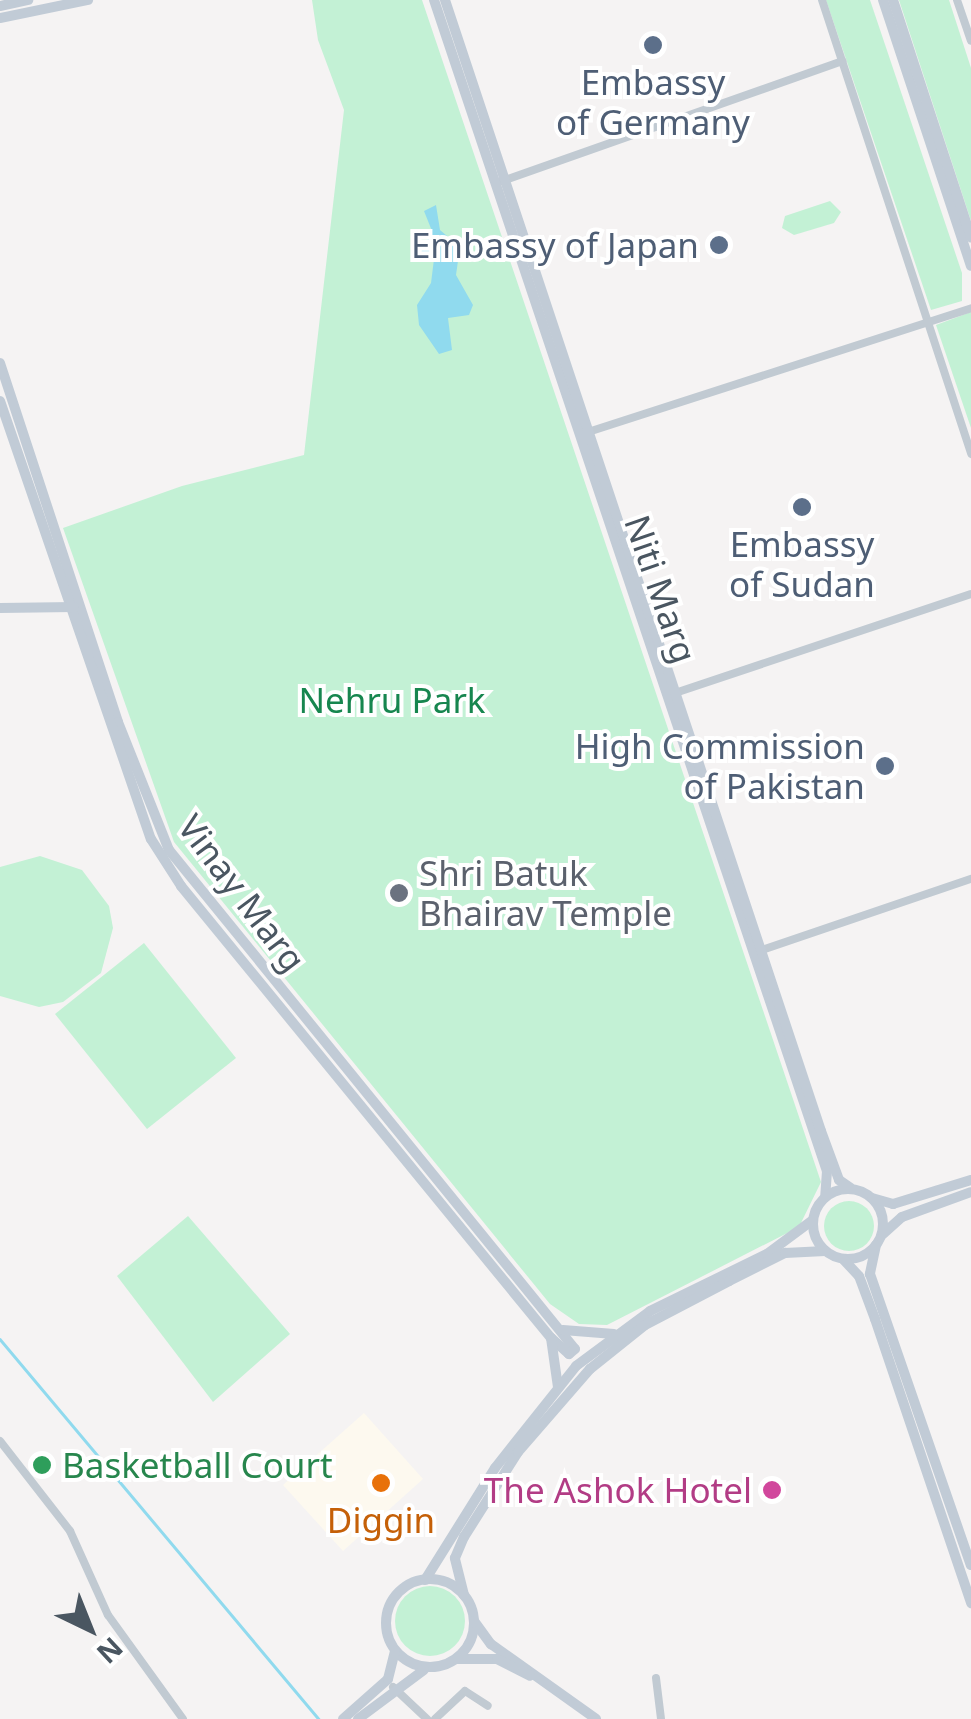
<!DOCTYPE html>
<html>
<head>
<meta charset="utf-8">
<style>
	body { margin:0 }
	#map { position:relative; width:971px; height:1719px; overflow:hidden; background:#f5f3f3; font-family:"Noto Sans",sans-serif }
	div>[style] { position:absolute }
	[style*='--x'] { left:calc(var(--x)*1px); top:calc(var(--y)*1px); width:calc(var(--w)*1px); rotate:calc(var(--a)*1deg) }
	.commercial>* { inset:0; background:#fdf9ef }
	.green>* { inset:0; background:#c3f1d5 }
	.round { border-radius:50% }
	.water>* { inset:0; background:#90daee }
	.stream>* { height:2.5px; margin:-1.25px; padding:0 1.25px; transform-origin:1.25px; border-radius:1.25px; background:#90daee }
	.street>* { height:8px; margin:-4px; padding:0 4px; transform-origin:4px; border-radius:4px; background:#c1cad2 }
	.secondary>* { height:10px; margin:-5px; padding:0 5px; transform-origin:5px; border-radius:5px; background:#c1cbd6 }
	.secondary>.ring { margin:-5px; padding:0; box-sizing:content-box; background:none; border:10px solid #c1cbd6; border-radius:50% }
	.dots>* { width:28px; height:28px; translate:-50% -50%; box-sizing:border-box; border:5px solid #fff; border-radius:50% }
	span { translate:-50% -50%; white-space:nowrap; text-align:center; line-height:1.15; -webkit-text-stroke:8px #fff; paint-order:stroke }
	.service-label { font-size:35px; color:#4e5e75 }
	.right { translate:-100% -50%; text-align:right }
	.street-label { font-size:35px; color:#4a5661 }
	.park-label { font-size:35px; color:#17864f }
	.worship-label { font-size:35px; color:#5b616d }
	.left { translate:0 -50%; text-align:left }
	.leisure-label { font-size:35px; color:#27864d }
	.hotel-label { font-size:35px; color:#b23c85 }
	.food-label { font-size:35px; color:#c56008 }
	.north { position:absolute; left:40px; top:1579px; width:100px; height:100px; -webkit-text-stroke:8px #fff; paint-order:stroke; rotate:137deg; font-size:28px; font-weight:700; line-height:40px; text-align:center; color:#4a5661 }
	.north::after { content:''; display:block; margin:auto; width:35px; height:45px; background:#4a5661; clip-path:polygon(50% 0,100% 100%,50% 72%,0 100%) }
</style>
</head>
<body>
<div id="map">
	<div class="commercial">
		<div style="clip-path:polygon(364px 1413px,423px 1479px,343px 1551px,283px 1485px)"></div>
	</div>
	<div class="green">
		<div style="clip-path:polygon(312px 0,422px 0,821px 1182px,799px 1227px,607px 1325px,579px 1324px,550px 1304px,174px 842px,63px 528px,182px 486px,304px 455px,344px 110px,318px 40px)"></div>
		<div style="clip-path:polygon(826px 0,870px 0,962px 273px,962px 301px,931px 310px)"></div>
		<div style="clip-path:polygon(899px 0,949px 0,971px 68px,971px 221px)"></div>
		<div style="clip-path:polygon(830px 201px,841px 212px,834px 223px,794px 235px,782px 228px,785px 216px)"></div>
		<div style="clip-path:polygon(971px 312px,971px 428px,936px 325px)"></div>
		<div style="clip-path:polygon(40px 856px,82px 870px,109px 906px,113px 928px,101px 973px,63px 1002px,39px 1007px,0 996px,0 867px)"></div>
		<div style="clip-path:polygon(144px 943px,236px 1058px,147px 1129px,55px 1014px)"></div>
		<div class="round" style="left:824px;top:1201px;width:50px;height:50px"></div>
		<div style="clip-path:polygon(188px 1216px,290px 1334px,213px 1402px,117px 1276px)"></div>
		<div class="round" style="left:395px;top:1586px;width:70px;height:70px"></div>
	</div>
	<div class="water">
		<div style="clip-path:polygon(436px 205px,440px 230px,460px 247px,456px 275px,473px 305px,469px 315px,448px 318px,452px 350px,439px 354px,419px 325px,417px 305px,431px 283px,434px 259px,421px 252px,432px 231px,424px 211px)"></div>
	</div>
	<div class="stream">
		<div style="--x:0;--y:1339;--w:496;--a:50"></div>
	</div>
	<div class="street">
		<div style="--x:822;--y:0;--w:478;--a:71.8"></div>
		<div style="--x:957;--y:0;--w:43;--a:71.1"></div>
		<div style="--x:502;--y:181;--w:361;--a:-19.4"></div>
		<div style="--x:585;--y:433;--w:406;--a:-17.9"></div>
		<div style="--x:672;--y:694;--w:315;--a:-18.5"></div>
		<div style="--x:762;--y:950;--w:221;--a:-18.8"></div>
		<div style="--x:0;--y:1441;--w:114;--a:52.1"></div>
		<div style="--x:70;--y:1531;--w:92;--a:65.7"></div>
		<div style="--x:108;--y:1615;--w:128;--a:54.2"></div>
		<div style="--x:656;--y:1678;--w:41;--a:83"></div>
		<div style="--x:393;--y:1687;--w:47;--a:43.3"></div>
		<div style="--x:435;--y:1719;--w:41;--a:-43"></div>
		<div style="--x:465;--y:1691;--w:27;--a:33"></div>
	</div>
	<div class="secondary">
		<div style="--x:434;--y:0;--w:1235;--a:71.45"></div>
		<div style="--x:827;--y:1171;--w:26;--a:94"></div>
		<div style="--x:445;--y:0;--w:1192;--a:71.61"></div>
		<div style="--x:821;--y:1131;--w:52;--a:69.8"></div>
		<div style="--x:839;--y:1180;--w:14;--a:34"></div>
		<div style="--x:883;--y:0;--w:280;--a:71.7"></div>
		<div style="--x:893;--y:0;--w:250;--a:71.8"></div>
		<div style="--x:0;--y:6;--w:29;--a:-12"></div>
		<div style="--x:0;--y:18;--w:90;--a:-11.6"></div>
		<div style="--x:0;--y:363;--w:378;--a:71.8"></div>
		<div style="--x:118;--y:722;--w:138;--a:68.3"></div>
		<div style="--x:169;--y:850;--w:643;--a:50.87"></div>
		<div style="--x:575;--y:1349;--w:8;--a:140"></div>
		<div style="--x:569;--y:1354;--w:24;--a:-138"></div>
		<div style="--x:0;--y:401;--w:463;--a:71"></div>
		<div style="--x:151;--y:839;--w:56;--a:57.4"></div>
		<div style="--x:181;--y:886;--w:584;--a:50.7"></div>
		<div style="--x:551;--y:1338;--w:49;--a:81.9"></div>
		<div style="--x:0;--y:608;--w:74;--a:-0.8"></div>
		<div class="ring" style="left:813px;top:1189px;width:60px;height:60px"></div>
		<div style="--x:872;--y:1198;--w:22;--a:16"></div>
		<div style="--x:893;--y:1204;--w:82;--a:-17.1"></div>
		<div style="--x:883;--y:1234;--w:25;--a:-42"></div>
		<div style="--x:902;--y:1217;--w:73;--a:-19.9"></div>
		<div style="--x:876;--y:1245;--w:30;--a:102"></div>
		<div style="--x:870;--y:1274;--w:308;--a:70.9"></div>
		<div style="--x:843;--y:1259;--w:23;--a:47"></div>
		<div style="--x:859;--y:1276;--w:46;--a:69.6"></div>
		<div style="--x:875;--y:1319;--w:300;--a:71.3"></div>
		<div style="--x:563;--y:1330;--w:51;--a:4.5"></div>
		<div class="ring" style="left:386px;top:1579px;width:78px;height:78px"></div>
		<div style="--x:425;--y:1580;--w:132;--a:-58"></div>
		<div style="--x:495;--y:1468;--w:130;--a:-51.5"></div>
		<div style="--x:576;--y:1366;--w:92;--a:-36.6"></div>
		<div style="--x:650;--y:1311;--w:130;--a:-26"></div>
		<div style="--x:767;--y:1254;--w:57;--a:-36.5"></div>
		<div style="--x:464;--y:1595;--w:38;--a:-104"></div>
		<div style="--x:455;--y:1558;--w:23;--a:-67"></div>
		<div style="--x:464;--y:1537;--w:101;--a:-57.6"></div>
		<div style="--x:518;--y:1452;--w:110;--a:-49.1"></div>
		<div style="--x:590;--y:1369;--w:70;--a:-38.7"></div>
		<div style="--x:645;--y:1325;--w:95;--a:-27.6"></div>
		<div style="--x:729;--y:1281;--w:63;--a:-26.6"></div>
		<div style="--x:785;--y:1253;--w:40;--a:-2.9"></div>
		<div style="--x:474;--y:1621;--w:29;--a:54"></div>
		<div style="--x:491;--y:1644;--w:129;--a:35.5"></div>
		<div style="--x:457;--y:1659;--w:40;--a:0"></div>
		<div style="--x:497;--y:1659;--w:37;--a:27"></div>
		<div style="--x:343;--y:1719;--w:60;--a:-41.6"></div>
		<div style="--x:388;--y:1679;--w:29;--a:-76"></div>
		<div style="--x:358;--y:1719;--w:82;--a:-36.6"></div>
	</div>
	<div class="dots">
		<div style="left:653px;top:45px;background:#5c6f8a"></div>
		<div style="left:719px;top:245px;background:#5c6f8a"></div>
		<div style="left:802px;top:507px;background:#5c6f8a"></div>
		<div style="left:885px;top:766px;background:#5c6f8a"></div>
		<div style="left:399px;top:893px;background:#6b7280"></div>
		<div style="left:42px;top:1465px;background:#2e9e5b"></div>
		<div style="left:381px;top:1483px;background:#e8710a"></div>
		<div style="left:772px;top:1490px;background:#d1479c"></div>
	</div>
	<div class="service-label">
		<span style="left:653px;top:102px">Embassy<br>of Germany</span>
		<span class="right" style="left:699px;top:245px">Embassy of Japan</span>
		<span style="left:802px;top:564px">Embassy<br>of Sudan</span>
		<span class="right" style="left:865px;top:766px">High Commission<br>of Pakistan</span>
	</div>
	<div class="street-label">
		<span style="left:661px;top:589px;rotate:71deg">Niti Marg</span>
		<span style="left:242px;top:893px;rotate:53deg">Vinay Marg</span>
	</div>
	<div class="park-label">
		<span style="left:392px;top:700px">Nehru Park</span>
	</div>
	<div class="worship-label">
		<span class="left" style="left:419px;top:893px">Shri Batuk<br>Bhairav Temple</span>
	</div>
	<div class="leisure-label">
		<span class="left" style="left:62px;top:1465px">Basketball Court</span>
	</div>
	<div class="hotel-label">
		<span class="right" style="left:752px;top:1490px">The Ashok Hotel</span>
	</div>
	<div class="food-label">
		<span style="left:381px;top:1520px">Diggin</span>
	</div>
	<div class="north">N</div>
</div>
</body>
</html>
